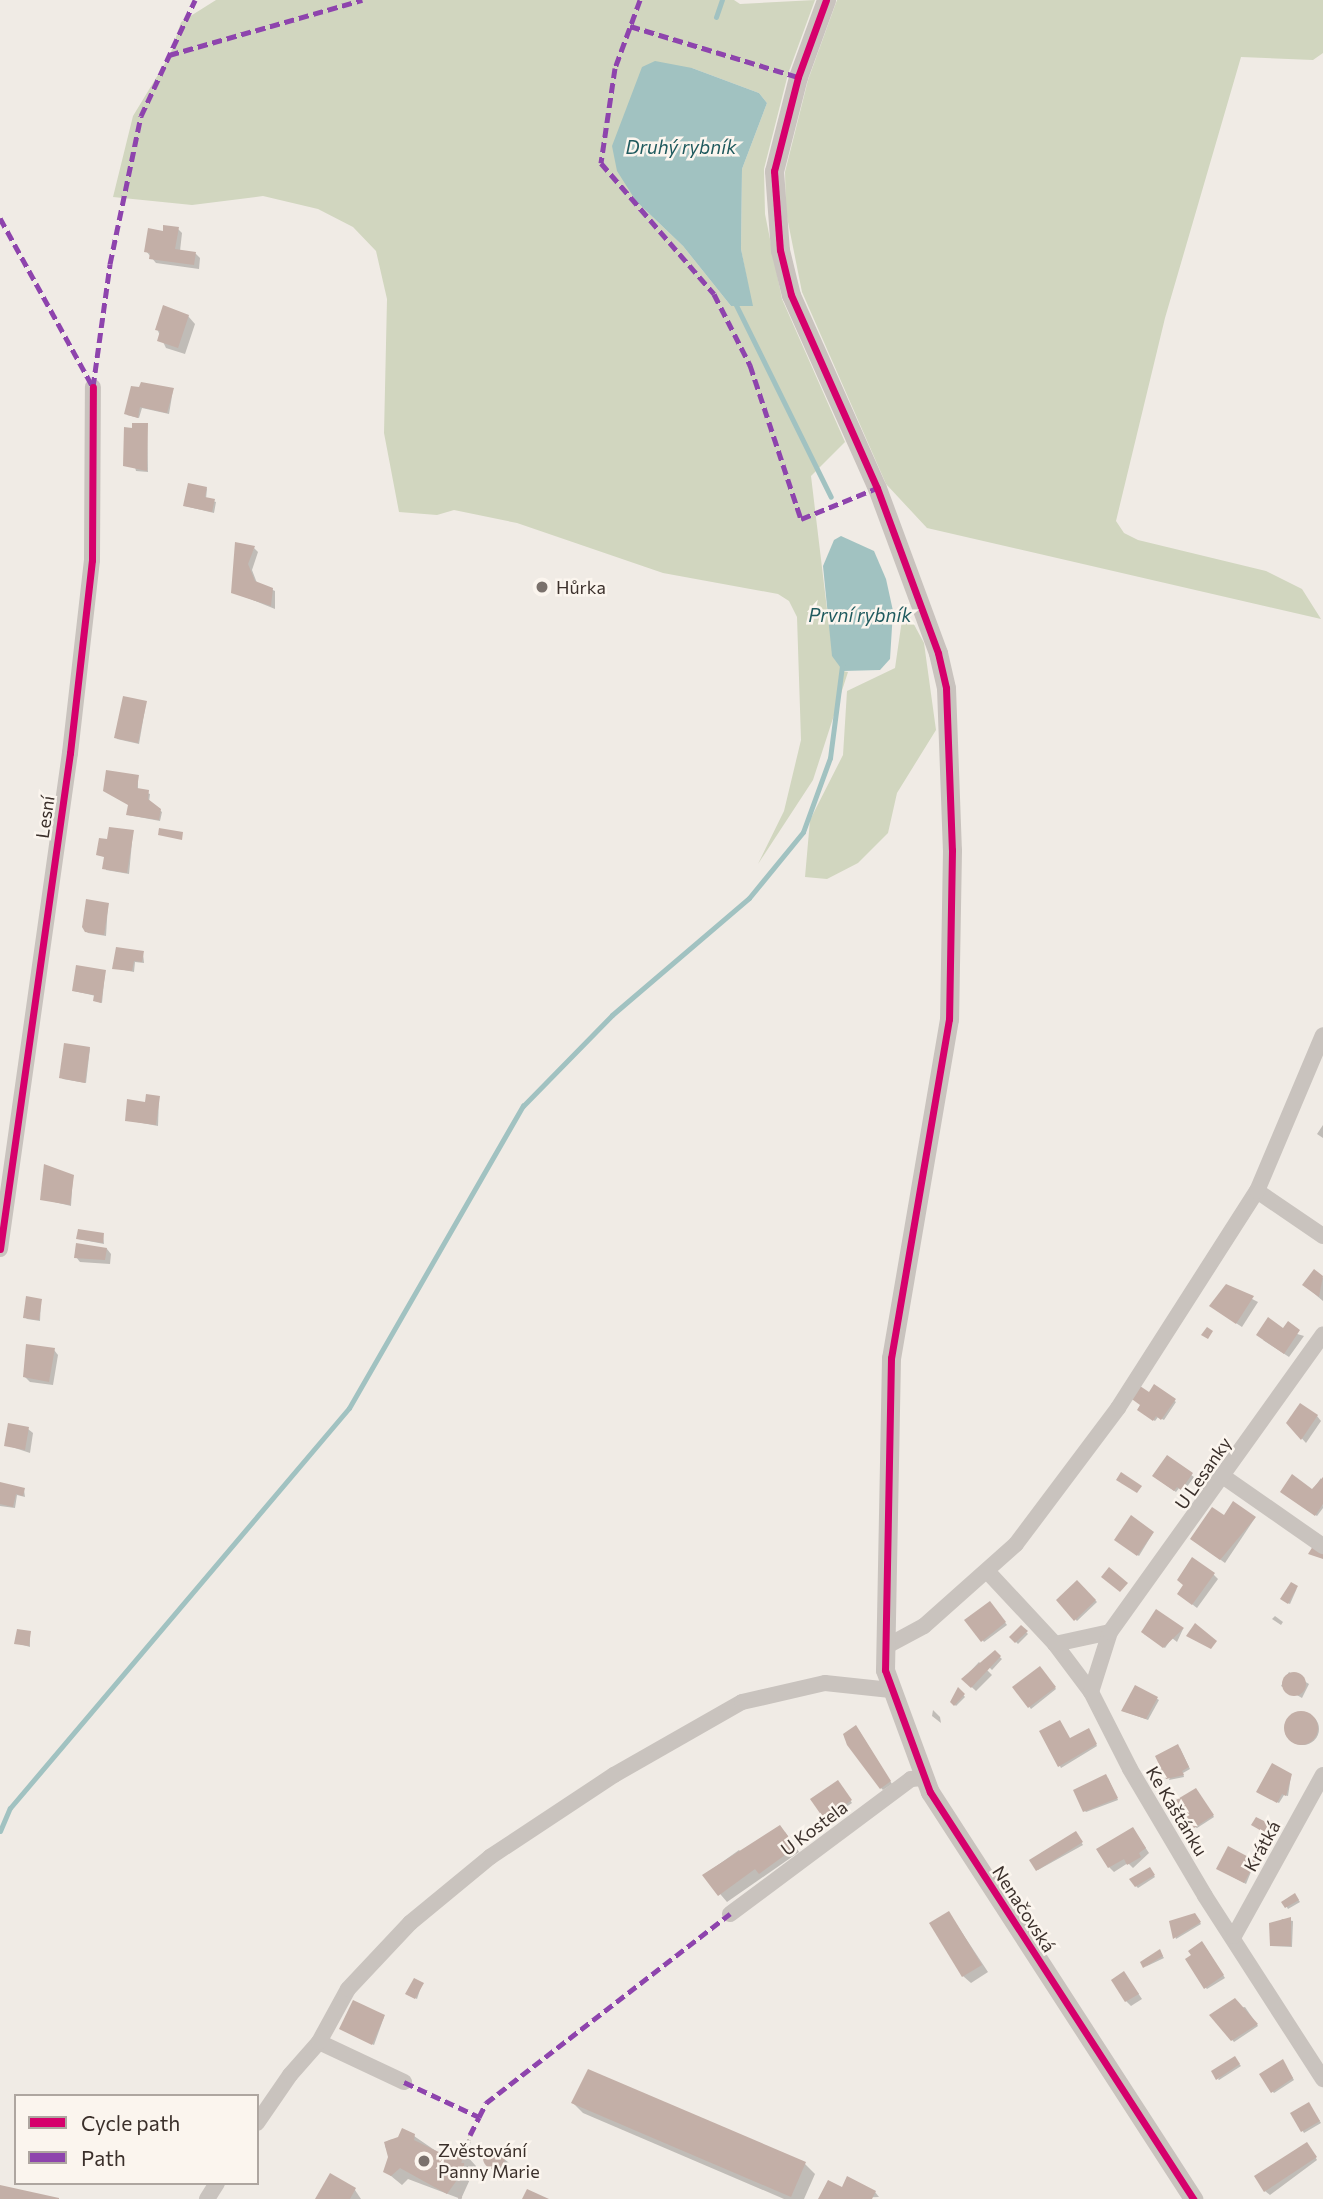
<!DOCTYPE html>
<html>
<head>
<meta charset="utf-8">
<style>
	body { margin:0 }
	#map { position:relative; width:1323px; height:2199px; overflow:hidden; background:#f0ebe5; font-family:Commissioner,sans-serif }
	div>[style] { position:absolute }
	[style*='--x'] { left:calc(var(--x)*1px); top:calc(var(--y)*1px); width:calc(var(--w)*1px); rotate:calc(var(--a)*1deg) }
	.green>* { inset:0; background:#d1d6bf }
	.water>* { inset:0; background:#a1c2c1 }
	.shadow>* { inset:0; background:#0003 }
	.round { border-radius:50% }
	.stream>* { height:5px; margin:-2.5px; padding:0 2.5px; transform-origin:2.5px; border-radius:2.5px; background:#a1c2c1 }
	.building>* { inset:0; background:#c3afa7 }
	.path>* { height:3.5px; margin-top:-1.75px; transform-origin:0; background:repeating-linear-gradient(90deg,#c2bbb6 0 3.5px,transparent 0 7px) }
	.minor>* { height:16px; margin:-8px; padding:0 8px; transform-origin:8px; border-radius:8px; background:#c9c3be }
	.tertiary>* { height:19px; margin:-9.5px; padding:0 9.5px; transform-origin:9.5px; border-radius:9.5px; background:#c9c3be }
	.quiet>* { height:5px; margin-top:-2.5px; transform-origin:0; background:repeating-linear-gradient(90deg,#8e44ad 0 10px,transparent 0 15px) }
	.cycleway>* { height:7px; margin:-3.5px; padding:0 3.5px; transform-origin:3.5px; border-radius:3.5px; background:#d6006c }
	.dots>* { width:19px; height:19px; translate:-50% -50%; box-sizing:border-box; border:4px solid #fbf5ee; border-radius:50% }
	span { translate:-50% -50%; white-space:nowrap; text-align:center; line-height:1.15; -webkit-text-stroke:5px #fbf5ee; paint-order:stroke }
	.poi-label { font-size:18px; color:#3b302b }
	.left { translate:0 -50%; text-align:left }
	.street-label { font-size:18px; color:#3b302b }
	.water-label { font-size:19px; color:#1f5a5e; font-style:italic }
	.legend { position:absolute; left:14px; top:2094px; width:245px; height:91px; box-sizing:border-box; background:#fbf5ee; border:2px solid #aea6a0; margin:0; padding:9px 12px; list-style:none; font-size:21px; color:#3b302b }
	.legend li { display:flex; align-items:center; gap:14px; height:35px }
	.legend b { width:35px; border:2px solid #aea6a0 }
</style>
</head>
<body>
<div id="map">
	<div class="green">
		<div style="clip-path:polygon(evenodd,216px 0,734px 0,740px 4px,815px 0,788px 74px,764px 169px,765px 214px,782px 299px,845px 442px,811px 476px,827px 609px,842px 671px,848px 672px,813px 780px,758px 864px,784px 811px,801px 740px,797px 617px,789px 601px,778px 594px,663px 573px,517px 523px,454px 510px,437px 515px,399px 512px,384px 433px,387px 299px,376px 251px,353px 227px,318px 209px,263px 196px,192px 205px,113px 197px,133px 116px,170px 55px,181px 22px,216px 0,692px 68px,759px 93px,767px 103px,742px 169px,741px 249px,752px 306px,731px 306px,683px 246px,636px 201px,692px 68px)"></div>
		<div style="clip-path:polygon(837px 0,1323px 0,1323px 53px,1313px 60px,1241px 57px,1165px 318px,1116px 521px,1124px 533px,1138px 540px,1266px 571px,1302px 589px,1321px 619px,927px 528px,886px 484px,802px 292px,786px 212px,785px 172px,808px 80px)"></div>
		<div style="clip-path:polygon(904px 606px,924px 643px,936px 730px,897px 793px,888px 833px,858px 863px,827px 879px,805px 877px,810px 820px,843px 755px,847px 691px,895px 668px)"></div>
	</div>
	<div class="water">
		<div style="clip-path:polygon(655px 61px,692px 68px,759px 93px,767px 103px,742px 169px,741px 249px,753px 306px,731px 306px,683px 246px,636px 201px,617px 171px,612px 146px,642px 67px)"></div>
		<div style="clip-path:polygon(841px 536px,874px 551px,886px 579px,893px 611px,890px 659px,880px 670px,843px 671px,832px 656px,823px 566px,834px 540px)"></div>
	</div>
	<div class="shadow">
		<div style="clip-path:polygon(178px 229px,182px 233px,180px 251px,196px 254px,200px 258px,199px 269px,156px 263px,146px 251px,164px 233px)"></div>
		<div style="clip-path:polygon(188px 316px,195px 324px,185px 354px,166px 348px,157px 329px)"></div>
		<div style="clip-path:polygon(140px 389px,173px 390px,169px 414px,142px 408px,139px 418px,127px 415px)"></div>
		<div style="clip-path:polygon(147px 425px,148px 472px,136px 471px,126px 429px)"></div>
		<div style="clip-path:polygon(207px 488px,206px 499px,216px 502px,214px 513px,185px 506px)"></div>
		<div style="clip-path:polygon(254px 548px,258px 552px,252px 570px,257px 583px,275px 591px,275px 609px,233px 592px)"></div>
		<div style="clip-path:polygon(146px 703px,139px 744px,117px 739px,116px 737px)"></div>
		<div style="clip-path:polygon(138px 776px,138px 790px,150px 794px,149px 802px,162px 812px,160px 821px,128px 815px)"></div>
		<div style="clip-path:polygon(133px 832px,129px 874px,106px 870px,106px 857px,98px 855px,108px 841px)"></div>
		<div style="clip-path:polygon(108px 904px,106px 936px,88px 933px,86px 931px)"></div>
		<div style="clip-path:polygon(143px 953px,144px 963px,135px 962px,134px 972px,114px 968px)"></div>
		<div style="clip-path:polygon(105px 972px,102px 1003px,95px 1001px,96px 996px,74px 991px)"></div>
		<div style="clip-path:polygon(90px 1048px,86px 1083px,63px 1079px,61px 1077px)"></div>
		<div style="clip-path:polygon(159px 1097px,158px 1126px,126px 1120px,147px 1104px)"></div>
		<div style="clip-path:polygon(1323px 1125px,1323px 1138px,1317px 1134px)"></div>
		<div style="clip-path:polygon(73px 1176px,71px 1206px,42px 1199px)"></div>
		<div style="clip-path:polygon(103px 1235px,104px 1244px,78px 1239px)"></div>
		<div style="clip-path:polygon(107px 1249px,111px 1254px,110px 1264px,80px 1262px,76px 1257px)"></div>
		<div style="clip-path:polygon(1314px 1271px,1323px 1278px,1323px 1301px,1304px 1285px)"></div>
		<div style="clip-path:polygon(1227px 1286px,1258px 1302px,1242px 1327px,1216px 1310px)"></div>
		<div style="clip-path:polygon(41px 1300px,40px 1321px,27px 1319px,25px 1317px)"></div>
		<div style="clip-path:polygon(1284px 1330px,1304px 1336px,1289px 1357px,1263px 1340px)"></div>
		<div style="clip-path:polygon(54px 1350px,58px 1355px,53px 1385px,30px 1382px,25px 1377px)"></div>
		<div style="clip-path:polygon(1155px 1387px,1176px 1402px,1164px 1420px,1158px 1417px,1155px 1421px,1141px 1411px)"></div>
		<div style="clip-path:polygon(1317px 1416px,1321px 1421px,1306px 1443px,1288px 1423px)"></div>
		<div style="clip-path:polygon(28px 1429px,33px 1433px,30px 1453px,6px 1445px)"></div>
		<div style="clip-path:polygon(1167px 1458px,1194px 1477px,1184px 1491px,1179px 1488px,1176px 1492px,1156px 1478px)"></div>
		<div style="clip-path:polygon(1321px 1478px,1323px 1508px,1317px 1516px,1284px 1493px,1312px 1491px)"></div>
		<div style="clip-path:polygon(0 1484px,24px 1490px,25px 1497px,17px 1495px,15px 1508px,0 1506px)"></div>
		<div style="clip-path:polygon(1255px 1518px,1225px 1563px,1192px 1539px,1223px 1519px)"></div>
		<div style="clip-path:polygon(1153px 1533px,1139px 1556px,1118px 1541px)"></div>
		<div style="clip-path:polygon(1213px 1574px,1218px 1579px,1197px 1608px,1184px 1598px,1185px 1585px)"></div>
		<div style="clip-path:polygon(1077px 1582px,1097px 1602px,1077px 1621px,1058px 1601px)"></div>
		<div style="clip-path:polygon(1297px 1588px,1290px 1604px,1284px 1601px)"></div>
		<div style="clip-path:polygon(990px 1603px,1007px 1625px,984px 1642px,967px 1620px)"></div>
		<div style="clip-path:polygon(1275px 1616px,1283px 1622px,1281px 1625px,1272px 1619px)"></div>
		<div style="clip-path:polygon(1021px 1627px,1028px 1634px,1018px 1644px,1011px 1637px)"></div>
		<div style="clip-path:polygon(1183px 1629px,1177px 1642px,1172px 1638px,1165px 1648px,1144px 1634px)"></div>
		<div style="clip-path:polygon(30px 1633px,30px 1647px,16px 1643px)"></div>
		<div style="clip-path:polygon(995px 1653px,1002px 1659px,992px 1670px,985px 1663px)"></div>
		<div style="clip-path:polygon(979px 1662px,992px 1675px,976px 1691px,963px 1679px)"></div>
		<div style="clip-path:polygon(1040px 1668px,1056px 1689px,1031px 1709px,1015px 1687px)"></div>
		<div style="clip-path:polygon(1289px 1672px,1309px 1684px,1302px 1698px,1281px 1686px)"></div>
		<div style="clip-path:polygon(1136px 1687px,1159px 1700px,1148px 1720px,1123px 1711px)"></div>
		<div style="clip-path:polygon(959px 1690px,965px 1697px,956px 1706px,952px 1702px)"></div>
		<div style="clip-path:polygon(933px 1710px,940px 1717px,941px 1723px,932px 1716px)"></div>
		<div class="round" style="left:1287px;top:1713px;width:32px;height:32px"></div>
		<div style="clip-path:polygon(858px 1729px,892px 1784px,883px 1790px,881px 1788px)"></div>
		<div style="clip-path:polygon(1042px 1732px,1070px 1740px,1090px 1732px,1097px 1746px,1061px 1768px)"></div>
		<div style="clip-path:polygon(1180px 1748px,1190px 1769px,1183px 1773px,1184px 1777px,1169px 1780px)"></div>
		<div style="clip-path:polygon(1291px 1776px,1288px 1796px,1284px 1795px,1279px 1803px,1260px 1793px)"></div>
		<div style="clip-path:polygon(1108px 1778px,1118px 1800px,1086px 1812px,1085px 1811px)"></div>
		<div style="clip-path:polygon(839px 1784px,852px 1803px,827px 1820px,813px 1799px)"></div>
		<div style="clip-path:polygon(1198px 1792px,1214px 1817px,1197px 1828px,1195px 1827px)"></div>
		<div style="clip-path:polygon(1133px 1829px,1149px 1853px,1133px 1868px,1128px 1863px,1114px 1872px,1109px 1867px)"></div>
		<div style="clip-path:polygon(785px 1832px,799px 1852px,727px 1902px,704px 1875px,739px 1850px,743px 1854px)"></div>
		<div style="clip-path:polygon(1077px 1835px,1083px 1845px,1038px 1870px,1032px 1861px)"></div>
		<div style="clip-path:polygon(1255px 1862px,1246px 1884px,1220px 1870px)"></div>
		<div style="clip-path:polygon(1151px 1871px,1155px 1877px,1138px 1888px,1136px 1886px)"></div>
		<div style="clip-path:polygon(1295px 1895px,1300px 1902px,1288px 1909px,1284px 1902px)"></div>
		<div style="clip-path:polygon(949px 1913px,988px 1972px,971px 1983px,963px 1976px)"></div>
		<div style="clip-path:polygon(1196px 1917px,1201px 1924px,1176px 1939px,1171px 1922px)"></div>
		<div style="clip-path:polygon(1282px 1919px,1293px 1921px,1292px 1947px,1271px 1946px)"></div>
		<div style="clip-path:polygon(1204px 1945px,1225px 1978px,1207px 1989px,1205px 1987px)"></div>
		<div style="clip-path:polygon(1161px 1953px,1164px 1958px,1145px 1967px)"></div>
		<div style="clip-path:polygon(1124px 1973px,1142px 1999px,1131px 2006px,1126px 2001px)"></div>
		<div style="clip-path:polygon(422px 1984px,417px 1999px,409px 1995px)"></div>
		<div style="clip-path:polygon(1245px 2007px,1258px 2026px,1234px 2042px,1211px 2015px)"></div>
		<div style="clip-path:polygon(384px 2017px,374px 2045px,343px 2030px)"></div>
		<div style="clip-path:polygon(1236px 2060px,1241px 2066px,1219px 2080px,1218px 2079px)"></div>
		<div style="clip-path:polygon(1284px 2063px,1294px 2080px,1274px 2093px,1272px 2091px)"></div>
		<div style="clip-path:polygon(573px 2103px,805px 2164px,815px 2174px,804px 2199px,784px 2199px,583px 2113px)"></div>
		<div style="clip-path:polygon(1310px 2106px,1321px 2123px,1304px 2133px,1292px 2114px)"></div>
		<div style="clip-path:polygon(414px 2136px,449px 2160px,466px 2155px,476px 2166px,461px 2199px,408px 2179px,402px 2185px,385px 2171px,390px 2156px,385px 2146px,389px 2140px)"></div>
		<div style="clip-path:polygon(1309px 2146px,1317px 2160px,1270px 2195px,1265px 2191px)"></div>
		<div style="clip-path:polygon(493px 2149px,509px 2163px,504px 2172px,485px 2158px)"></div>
		<div style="clip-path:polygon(331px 2176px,355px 2190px,361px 2199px,317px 2199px)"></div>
		<div style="clip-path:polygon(843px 2189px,875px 2192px,879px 2197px,820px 2199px)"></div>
	</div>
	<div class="stream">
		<div style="--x:716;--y:17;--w:18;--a:-71"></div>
		<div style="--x:735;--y:303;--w:216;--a:63.7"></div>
		<div style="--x:0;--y:1831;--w:25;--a:-67"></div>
		<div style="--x:10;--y:1808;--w:524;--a:-49.72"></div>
		<div style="--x:349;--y:1408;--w:349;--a:-60.1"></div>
		<div style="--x:523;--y:1106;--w:127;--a:-45.6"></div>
		<div style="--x:612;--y:1015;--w:180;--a:-40.5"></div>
		<div style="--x:749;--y:898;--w:85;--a:-50.7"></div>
		<div style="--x:803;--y:832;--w:79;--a:-70"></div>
		<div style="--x:830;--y:758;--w:94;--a:-82.6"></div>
	</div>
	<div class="building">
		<div style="clip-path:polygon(163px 225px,179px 227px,175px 249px,196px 252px,194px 265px,149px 259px,150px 253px,144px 252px,148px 228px,163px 231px)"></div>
		<div style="clip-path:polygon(163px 305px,189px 315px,178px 348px,157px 341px,160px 331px,155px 330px)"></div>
		<div style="clip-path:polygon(141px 382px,174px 388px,167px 413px,140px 407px,138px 418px,124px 414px,131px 386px,139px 387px)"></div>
		<div style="clip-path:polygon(132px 423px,148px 423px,147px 471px,123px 466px,124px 427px,132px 428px)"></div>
		<div style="clip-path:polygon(188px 483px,207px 487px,205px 497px,215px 499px,212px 512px,183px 506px)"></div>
		<div style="clip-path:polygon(235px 542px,255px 546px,248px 564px,255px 581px,273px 588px,271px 606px,231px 593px)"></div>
		<div style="clip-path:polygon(123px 696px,147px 701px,138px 743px,114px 738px)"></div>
		<div style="clip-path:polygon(106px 770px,139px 775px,137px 788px,149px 790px,148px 799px,161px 809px,159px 820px,126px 815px,128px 805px,103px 791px)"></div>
		<div style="clip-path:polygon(109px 827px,134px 830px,127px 873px,102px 869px,104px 857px,96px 855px,99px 838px,107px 839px)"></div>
		<div style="clip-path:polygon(159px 828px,183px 832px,182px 840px,158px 835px)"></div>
		<div style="clip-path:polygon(86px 899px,109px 903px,104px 935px,85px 932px,82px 927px)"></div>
		<div style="clip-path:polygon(116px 947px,144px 951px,142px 962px,134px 961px,132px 971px,112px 969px)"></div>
		<div style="clip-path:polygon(76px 965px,106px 970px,101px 1003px,93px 1001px,94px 995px,72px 991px)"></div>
		<div style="clip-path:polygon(64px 1043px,90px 1047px,85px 1083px,59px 1078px)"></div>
		<div style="clip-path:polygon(146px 1094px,160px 1096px,156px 1125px,125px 1121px,127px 1099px,145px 1102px)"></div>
		<div style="clip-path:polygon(44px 1164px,74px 1175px,70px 1205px,40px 1200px)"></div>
		<div style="clip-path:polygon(78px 1229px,104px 1233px,103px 1243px,76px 1239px)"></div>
		<div style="clip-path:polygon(76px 1243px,107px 1248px,105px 1260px,74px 1258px)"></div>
		<div style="clip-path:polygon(1314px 1269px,1323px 1276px,1319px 1297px,1302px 1285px)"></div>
		<div style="clip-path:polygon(1226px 1284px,1254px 1296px,1236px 1324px,1209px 1306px)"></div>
		<div style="clip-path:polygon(26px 1296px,42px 1299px,39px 1320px,23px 1318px)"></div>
		<div style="clip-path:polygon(1268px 1317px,1283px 1328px,1288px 1321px,1300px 1330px,1284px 1354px,1256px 1335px)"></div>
		<div style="clip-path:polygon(1207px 1327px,1213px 1331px,1208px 1339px,1201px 1335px)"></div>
		<div style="clip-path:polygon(26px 1344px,55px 1348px,49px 1382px,23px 1377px)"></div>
		<div style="clip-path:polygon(1137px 1384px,1149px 1392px,1154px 1384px,1176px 1399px,1161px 1420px,1156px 1416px,1153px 1421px,1137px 1410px,1140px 1405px,1129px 1397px)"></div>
		<div style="clip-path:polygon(1300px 1403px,1318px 1415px,1301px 1440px,1286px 1423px)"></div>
		<div style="clip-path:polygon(8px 1423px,29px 1427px,25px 1450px,4px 1446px)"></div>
		<div style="clip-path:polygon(1167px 1455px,1193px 1473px,1181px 1490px,1177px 1487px,1174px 1491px,1152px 1476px)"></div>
		<div style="clip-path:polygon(1121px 1472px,1142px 1486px,1137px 1493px,1116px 1480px)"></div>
		<div style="clip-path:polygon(1292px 1474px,1312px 1489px,1323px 1477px,1323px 1504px,1315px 1516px,1280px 1492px)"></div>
		<div style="clip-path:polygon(0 1482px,25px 1488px,23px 1496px,16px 1494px,13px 1507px,0 1504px)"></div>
		<div style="clip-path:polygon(1233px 1501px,1256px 1517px,1220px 1560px,1190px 1539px,1212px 1507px,1224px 1515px)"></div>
		<div style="clip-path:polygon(1131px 1515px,1154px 1532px,1137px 1556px,1114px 1540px)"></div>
		<div style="clip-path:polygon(1315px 1543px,1323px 1548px,1323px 1559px,1308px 1554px)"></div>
		<div style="clip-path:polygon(1192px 1557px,1215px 1573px,1192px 1605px,1177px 1594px,1183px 1585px,1177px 1580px)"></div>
		<div style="clip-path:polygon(1109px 1567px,1128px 1583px,1120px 1592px,1101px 1577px)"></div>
		<div style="clip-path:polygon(1077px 1580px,1096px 1600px,1074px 1621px,1056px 1600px)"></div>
		<div style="clip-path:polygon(1291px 1582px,1298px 1586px,1288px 1604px,1280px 1599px)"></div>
		<div style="clip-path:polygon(990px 1601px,1006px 1622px,981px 1642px,964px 1620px)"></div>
		<div style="clip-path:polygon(1156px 1609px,1184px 1628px,1163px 1648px,1141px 1632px)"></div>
		<div style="clip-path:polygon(1195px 1623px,1217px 1641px,1211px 1649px,1186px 1636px)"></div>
		<div style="clip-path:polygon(1021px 1625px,1028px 1631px,1015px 1643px,1009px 1637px)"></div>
		<div style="clip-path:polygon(17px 1629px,31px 1631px,29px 1646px,14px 1644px)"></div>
		<div style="clip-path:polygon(995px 1650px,1001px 1656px,971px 1688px,961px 1679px)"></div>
		<div style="clip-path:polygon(1040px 1666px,1056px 1687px,1028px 1708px,1012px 1687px)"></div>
		<div class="round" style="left:1282px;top:1672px;width:24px;height:24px"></div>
		<div style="clip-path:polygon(1135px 1685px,1158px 1697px,1146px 1719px,1121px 1711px)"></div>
		<div style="clip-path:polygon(958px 1687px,965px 1694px,954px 1706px,950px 1702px)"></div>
		<div class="round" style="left:1284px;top:1711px;width:34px;height:34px"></div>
		<div style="clip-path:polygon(1060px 1720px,1070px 1738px,1089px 1728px,1097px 1744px,1058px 1767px,1039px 1731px)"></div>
		<div style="clip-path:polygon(856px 1725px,891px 1781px,880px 1789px,847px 1745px,843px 1734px)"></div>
		<div style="clip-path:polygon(1178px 1744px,1189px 1767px,1182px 1771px,1184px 1775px,1166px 1779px,1155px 1756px)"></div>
		<div style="clip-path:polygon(1272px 1763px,1292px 1774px,1286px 1796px,1282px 1794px,1277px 1803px,1256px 1792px)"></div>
		<div style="clip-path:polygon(1106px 1774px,1118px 1798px,1083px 1812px,1073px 1790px)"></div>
		<div style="clip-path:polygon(838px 1780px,852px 1800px,824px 1819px,810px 1799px)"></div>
		<div style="clip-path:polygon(1196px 1788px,1214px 1815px,1194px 1828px,1176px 1800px)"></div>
		<div style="clip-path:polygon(1256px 1817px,1270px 1824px,1265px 1833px,1251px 1825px)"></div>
		<div style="clip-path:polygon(780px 1825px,796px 1847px,759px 1874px,755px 1869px,718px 1896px,702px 1875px)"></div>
		<div style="clip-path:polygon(1133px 1827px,1146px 1848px,1139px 1853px,1141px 1857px,1127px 1865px,1124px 1859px,1108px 1868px,1096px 1849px)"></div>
		<div style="clip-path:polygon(1076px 1831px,1083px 1842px,1036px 1871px,1029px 1860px)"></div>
		<div style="clip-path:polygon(1228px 1846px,1256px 1861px,1244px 1883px,1216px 1869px)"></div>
		<div style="clip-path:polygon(1150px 1867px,1155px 1875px,1135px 1887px,1129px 1879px)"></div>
		<div style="clip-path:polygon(1295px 1893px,1299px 1900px,1285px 1908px,1281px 1902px)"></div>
		<div style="clip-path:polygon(949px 1911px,982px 1965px,962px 1977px,929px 1923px)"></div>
		<div style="clip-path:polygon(1195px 1913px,1201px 1922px,1173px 1939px,1169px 1921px)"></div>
		<div style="clip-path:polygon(1291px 1917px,1291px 1946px,1270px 1946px,1269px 1923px)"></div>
		<div style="clip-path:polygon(1202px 1941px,1224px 1975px,1204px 1989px,1185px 1959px,1191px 1955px,1188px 1951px)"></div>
		<div style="clip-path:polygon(1160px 1949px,1163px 1956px,1143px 1968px,1140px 1962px)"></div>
		<div style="clip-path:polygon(1124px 1971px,1139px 1994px,1125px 2002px,1111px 1980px)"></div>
		<div style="clip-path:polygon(414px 1978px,424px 1983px,415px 1999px,405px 1994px)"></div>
		<div style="clip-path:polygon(1235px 1998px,1258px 2024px,1231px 2041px,1209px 2015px)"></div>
		<div style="clip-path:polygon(353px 2000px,385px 2015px,372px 2045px,339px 2029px)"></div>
		<div style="clip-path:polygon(1235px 2056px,1240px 2064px,1216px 2080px,1211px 2071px)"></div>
		<div style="clip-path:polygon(1283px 2059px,1293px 2078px,1271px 2093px,1259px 2074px)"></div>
		<div style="clip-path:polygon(588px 2069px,806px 2162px,791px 2197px,571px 2103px)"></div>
		<div style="clip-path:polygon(1309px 2102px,1320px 2121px,1301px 2132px,1290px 2113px)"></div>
		<div style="clip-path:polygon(402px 2128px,415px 2134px,414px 2140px,449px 2157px,454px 2147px,467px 2154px,462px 2173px,447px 2194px,400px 2168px,391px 2176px,383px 2172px,388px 2157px,384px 2142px,398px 2137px)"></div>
		<div style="clip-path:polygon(1307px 2142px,1317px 2157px,1264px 2192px,1254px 2176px)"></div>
		<div class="round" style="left:483px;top:2147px;width:22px;height:22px"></div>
		<div style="clip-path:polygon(330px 2173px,356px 2188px,350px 2199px,315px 2199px)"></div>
		<div style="clip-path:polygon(847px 2176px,876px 2191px,872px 2199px,818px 2199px,828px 2180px,842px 2187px)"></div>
		<div style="clip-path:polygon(0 2185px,59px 2198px,59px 2199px,0 2199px)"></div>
		<div style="clip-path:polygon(527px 2189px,549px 2199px,522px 2199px)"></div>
	</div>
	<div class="path">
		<div style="--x:460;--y:2199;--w:15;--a:-98"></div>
		<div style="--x:458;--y:2184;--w:50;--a:-76.2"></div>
	</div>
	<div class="minor">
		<div style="--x:1257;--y:1191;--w:80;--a:34.3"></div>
		<div style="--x:0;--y:1249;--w:501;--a:-81.97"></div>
		<div style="--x:70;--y:753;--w:194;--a:-83.5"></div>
		<div style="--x:92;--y:560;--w:173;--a:-89.7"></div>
		<div style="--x:1224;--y:1477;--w:121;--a:34.9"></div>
		<div style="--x:987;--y:1571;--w:100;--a:47"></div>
		<div style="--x:1055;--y:1644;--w:60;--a:53.1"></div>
		<div style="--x:1091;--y:1692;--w:86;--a:63.1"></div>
		<div style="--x:1130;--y:1769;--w:147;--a:59.4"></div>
		<div style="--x:1205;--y:1896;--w:218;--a:57.2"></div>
		<div style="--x:1055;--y:1644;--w:56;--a:-12.3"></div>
		<div style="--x:885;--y:1647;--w:44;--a:-28.3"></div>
		<div style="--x:924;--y:1626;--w:123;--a:-41.7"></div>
		<div style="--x:1016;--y:1544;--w:170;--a:-53.1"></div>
		<div style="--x:1118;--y:1408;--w:258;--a:-57.4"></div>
		<div style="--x:1257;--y:1191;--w:169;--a:-67.1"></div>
		<div style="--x:1091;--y:1692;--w:63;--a:-72.4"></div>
		<div style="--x:1110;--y:1632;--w:366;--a:-54.4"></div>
		<div style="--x:730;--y:1914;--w:226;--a:-36.7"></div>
		<div style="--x:911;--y:1779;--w:12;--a:-5"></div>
		<div style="--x:1234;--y:1936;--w:184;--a:-61.1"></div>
		<div style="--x:319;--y:2042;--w:94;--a:25.2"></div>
		<div style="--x:257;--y:2123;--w:58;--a:-55.5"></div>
		<div style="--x:290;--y:2075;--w:44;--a:-48.7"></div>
		<div style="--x:319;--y:2042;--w:60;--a:-61.3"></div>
		<div style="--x:348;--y:1989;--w:91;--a:-46.8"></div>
		<div style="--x:410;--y:1923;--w:104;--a:-39.5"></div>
		<div style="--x:490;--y:1857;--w:149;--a:-33.5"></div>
		<div style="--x:614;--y:1775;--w:147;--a:-29.7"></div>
		<div style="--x:742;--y:1702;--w:85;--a:-12.9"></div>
		<div style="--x:825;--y:1683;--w:66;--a:6.1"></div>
		<div style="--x:207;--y:2199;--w:19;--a:-58"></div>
	</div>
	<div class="tertiary">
		<div style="--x:826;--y:0;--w:82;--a:110"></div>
		<div style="--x:798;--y:77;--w:97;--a:104.3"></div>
		<div style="--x:774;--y:171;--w:79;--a:85.7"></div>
		<div style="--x:780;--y:250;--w:46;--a:76.3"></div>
		<div style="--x:791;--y:295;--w:211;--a:66"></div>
		<div style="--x:877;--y:488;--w:176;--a:69.7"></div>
		<div style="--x:938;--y:653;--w:36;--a:77"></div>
		<div style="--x:946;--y:688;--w:162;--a:87.9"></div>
		<div style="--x:952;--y:850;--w:169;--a:91"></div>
		<div style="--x:949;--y:1019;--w:344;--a:99.7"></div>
		<div style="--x:891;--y:1358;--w:312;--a:91.1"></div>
		<div style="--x:885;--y:1670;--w:130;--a:69.8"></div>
		<div style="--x:930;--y:1792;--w:485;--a:57.1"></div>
	</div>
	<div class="quiet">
		<div style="--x:640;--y:0;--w:72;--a:110.2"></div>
		<div style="--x:615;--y:68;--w:96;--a:98.4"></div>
		<div style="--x:601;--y:163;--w:173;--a:49.2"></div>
		<div style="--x:714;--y:294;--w:80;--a:63.1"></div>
		<div style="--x:750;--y:365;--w:162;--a:71.7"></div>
		<div style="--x:801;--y:519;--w:82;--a:-22.2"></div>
		<div style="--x:630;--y:26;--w:176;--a:16.9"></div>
		<div style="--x:169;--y:55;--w:201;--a:-15.9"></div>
		<div style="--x:0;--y:218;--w:193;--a:61.2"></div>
		<div style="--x:93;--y:387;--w:124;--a:-82.1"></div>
		<div style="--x:110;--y:264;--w:151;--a:-78.2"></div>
		<div style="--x:141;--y:116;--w:128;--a:-65"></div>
		<div style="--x:404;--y:2082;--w:83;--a:25"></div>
		<div style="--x:479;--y:2117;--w:16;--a:-63"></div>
		<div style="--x:486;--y:2103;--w:309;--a:-37.8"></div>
		<div style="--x:470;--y:2135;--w:20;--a:-63"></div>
	</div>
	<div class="cycleway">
		<div style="--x:826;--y:0;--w:82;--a:110"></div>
		<div style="--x:798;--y:77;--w:97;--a:104.3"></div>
		<div style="--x:774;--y:171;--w:79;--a:85.7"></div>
		<div style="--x:780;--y:250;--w:46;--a:76.3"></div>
		<div style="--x:791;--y:295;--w:211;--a:66"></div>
		<div style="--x:877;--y:488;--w:176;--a:69.7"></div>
		<div style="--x:938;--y:653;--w:36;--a:77"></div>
		<div style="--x:946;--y:688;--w:162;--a:87.9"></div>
		<div style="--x:952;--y:850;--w:169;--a:91"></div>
		<div style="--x:949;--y:1019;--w:344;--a:99.7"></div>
		<div style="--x:891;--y:1358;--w:312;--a:91.1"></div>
		<div style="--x:885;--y:1670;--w:130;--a:69.8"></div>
		<div style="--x:930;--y:1792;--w:485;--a:57.1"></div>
		<div style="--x:0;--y:1249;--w:501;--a:-81.97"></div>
		<div style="--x:70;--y:753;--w:194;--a:-83.5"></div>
		<div style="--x:92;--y:560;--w:173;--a:-89.7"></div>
	</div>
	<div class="dots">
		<div style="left:542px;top:587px;background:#7a716c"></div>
		<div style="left:424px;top:2161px;background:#7a716c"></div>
	</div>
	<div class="poi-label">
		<span class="left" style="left:556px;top:587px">Hůrka</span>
		<span class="left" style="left:438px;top:2161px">Zvěstování<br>Panny Marie</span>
	</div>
	<div class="street-label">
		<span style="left:45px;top:817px;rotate:-82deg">Lesní</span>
		<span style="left:1203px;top:1473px;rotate:-55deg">U Lesanky</span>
		<span style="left:1177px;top:1811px;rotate:59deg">Ke Kaštánku</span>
		<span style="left:814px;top:1828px;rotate:-37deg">U Kostela</span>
		<span style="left:1262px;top:1846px;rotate:-61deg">Krátká</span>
		<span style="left:1024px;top:1909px;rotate:57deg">Nenačovská</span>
	</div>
	<div class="water-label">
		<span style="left:681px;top:147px">Druhý rybník</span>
		<span style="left:860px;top:615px">První rybník</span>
	</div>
	<ul class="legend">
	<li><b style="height:9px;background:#d6006c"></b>Cycle path</li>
	<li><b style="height:9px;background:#8e44ad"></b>Path</li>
	</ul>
</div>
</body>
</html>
